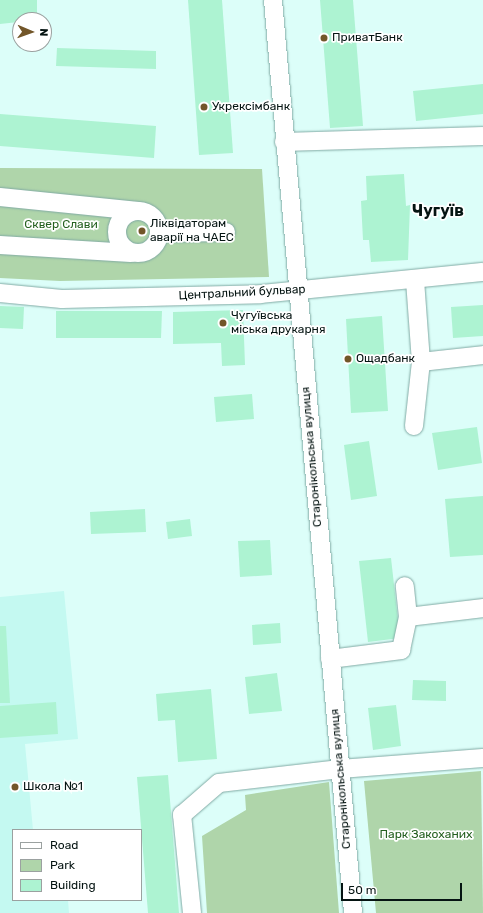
<!DOCTYPE html>
<html>
<head>
<meta charset="utf-8">
<style>
	body { margin:0 }
	#map { position:relative; width:483px; height:913px; overflow:hidden; background:#dcfef9; font-family:Rubik,sans-serif }
	div>[style] { position:absolute }
	[style*='--x'] { left:calc(var(--x)*1px); top:calc(var(--y)*1px); width:calc(var(--w)*1px); rotate:calc(var(--a)*1deg) }
	.built>* { inset:0; background:#c4f9f1 }
	.green>* { inset:0; background:#afd5aa }
	.building>* { inset:0; background:#adf3d2 }
	.roads { filter:drop-shadow(0 0 1px #81aaa4) drop-shadow(0 0 1px #81aaa4) }
	.minor>* { height:18px; margin:-9px; padding:0 9px; transform-origin:9px; border-radius:9px; background:#fff }
	.minor>.ring { margin:-9px; padding:0; box-sizing:content-box; background:none; border:18px solid #fff; border-radius:50% }
	.dots>* { width:11px; height:11px; translate:-50% -50%; box-sizing:border-box; border:2px solid #fff; border-radius:50% }
	span { translate:-50% -50%; white-space:nowrap; text-align:center; line-height:1.15; -webkit-text-stroke:3.5px #fff; paint-order:stroke }
	.poi-label { font-size:12px; color:#051412 }
	.left { translate:0 -50%; text-align:left }
	.park-label { font-size:12px; color:#256020 }
	.street-label { font-size:12px; color:#051412 }
	.district-label { font-size:16px; color:#051412; font-weight:700 }
	.legend { position:absolute; left:12px; top:829px; width:130px; height:72px; box-sizing:border-box; background:#fff; border:1px solid #9ba1a0; margin:0; padding:5px 7px; list-style:none; font-size:12px; color:#051412 }
	.legend li { display:flex; align-items:center; gap:8px; height:20px }
	.legend b { width:20px; border:1px solid #9ba1a0 }
	.north { position:absolute; left:12px; top:12px; width:40px; height:40px; box-sizing:border-box; background:#fff; border:1px solid #9ba1a0; border-radius:50%; rotate:92deg; font-size:11px; font-weight:700; line-height:16px; text-align:center; color:#051412 }
	.north::after { content:''; display:block; margin:auto; width:14px; height:18px; background:#725629; clip-path:polygon(50% 0,100% 100%,50% 72%,0 100%) }
	.scale { position:absolute; left:341px; top:883px; width:121px; height:18px; box-sizing:border-box; border:2px solid #051412; border-top:0; padding-left:5px; font-size:12px; line-height:14px; white-space:nowrap; color:#051412; -webkit-text-stroke:3px #fff; paint-order:stroke }
</style>
</head>
<body>
<div id="map">
	<div class="built">
		<div style="clip-path:polygon(64px 591px,78px 739px,25px 744px,33px 830px,13px 830px,13px 900px,68px 900px,69px 913px,0 913px,0 597px)"></div>
	</div>
	<div class="green">
		<div style="clip-path:polygon(0 168px,262px 169px,269px 277px,60px 281px,0 278px)"></div>
		<div style="clip-path:polygon(481px 771px,483px 913px,376px 913px,364px 781px)"></div>
		<div style="clip-path:polygon(329px 782px,339px 913px,207px 913px,202px 836px,246px 810px,245px 795px)"></div>
	</div>
	<div class="building">
		<div style="clip-path:polygon(0 0,37px 0,37px 20px,0 24px)"></div>
		<div style="clip-path:polygon(188px 0,222px 0,233px 153px,199px 155px)"></div>
		<div style="clip-path:polygon(320px 0,353px 0,363px 126px,330px 128px)"></div>
		<div style="clip-path:polygon(57px 48px,156px 51px,156px 69px,56px 66px)"></div>
		<div style="clip-path:polygon(483px 84px,483px 114px,416px 121px,413px 91px)"></div>
		<div style="clip-path:polygon(0 114px,156px 126px,154px 158px,0 146px)"></div>
		<div style="clip-path:polygon(404px 174px,406px 206px,410px 205px,408px 260px,371px 262px,369px 240px,363px 240px,361px 201px,367px 200px,366px 176px)"></div>
		<div style="clip-path:polygon(483px 305px,483px 336px,453px 338px,451px 307px)"></div>
		<div style="clip-path:polygon(0 306px,24px 307px,23px 329px,0 328px)"></div>
		<div style="clip-path:polygon(243px 310px,245px 365px,222px 366px,221px 343px,173px 344px,173px 312px)"></div>
		<div style="clip-path:polygon(56px 311px,162px 311px,161px 338px,56px 338px)"></div>
		<div style="clip-path:polygon(382px 316px,388px 411px,351px 413px,346px 319px)"></div>
		<div style="clip-path:polygon(252px 394px,254px 419px,216px 422px,214px 397px)"></div>
		<div style="clip-path:polygon(477px 427px,482px 463px,438px 470px,432px 433px)"></div>
		<div style="clip-path:polygon(369px 441px,377px 496px,351px 500px,344px 445px)"></div>
		<div style="clip-path:polygon(483px 496px,483px 555px,450px 557px,445px 499px)"></div>
		<div style="clip-path:polygon(145px 509px,146px 532px,91px 534px,90px 512px)"></div>
		<div style="clip-path:polygon(190px 519px,192px 536px,168px 539px,166px 522px)"></div>
		<div style="clip-path:polygon(270px 540px,272px 575px,240px 577px,238px 541px)"></div>
		<div style="clip-path:polygon(391px 558px,400px 638px,368px 642px,359px 561px)"></div>
		<div style="clip-path:polygon(280px 623px,281px 643px,253px 645px,252px 625px)"></div>
		<div style="clip-path:polygon(0 626px,6px 626px,10px 703px,0 703px)"></div>
		<div style="clip-path:polygon(277px 673px,282px 711px,249px 714px,245px 677px)"></div>
		<div style="clip-path:polygon(413px 680px,446px 681px,446px 701px,412px 700px)"></div>
		<div style="clip-path:polygon(211px 689px,217px 759px,178px 762px,175px 720px,158px 721px,156px 694px)"></div>
		<div style="clip-path:polygon(56px 702px,58px 734px,0 738px,0 706px)"></div>
		<div style="clip-path:polygon(396px 705px,401px 746px,373px 750px,368px 708px)"></div>
		<div style="clip-path:polygon(168px 775px,179px 913px,148px 913px,137px 777px)"></div>
	</div>
	<div class="roads">
		<div class="minor">
			<div style="--x:273;--y:0;--w:916;--a:84.99"></div>
			<div style="--x:284;--y:142;--w:199;--a:-1.7"></div>
			<div style="--x:0;--y:197;--w:139;--a:5.8"></div>
			<div class="ring" style="left:117px;top:211px;width:24px;height:24px"></div>
			<div style="--x:159;--y:233;--w:67;--a:-0.9"></div>
			<div style="--x:0;--y:245;--w:131;--a:3.5"></div>
			<div style="--x:0;--y:293;--w:62;--a:5.5"></div>
			<div style="--x:62;--y:299;--w:199;--a:-1.4"></div>
			<div style="--x:261;--y:294;--w:223;--a:-5.7"></div>
			<div style="--x:421;--y:362;--w:62;--a:-6.4"></div>
			<div style="--x:414;--y:426;--w:64;--a:-83.8"></div>
			<div style="--x:421;--y:362;--w:82;--a:-94.2"></div>
			<div style="--x:408;--y:617;--w:76;--a:-6.8"></div>
			<div style="--x:330;--y:659;--w:72;--a:-7.2"></div>
			<div style="--x:401;--y:650;--w:34;--a:-78"></div>
			<div style="--x:408;--y:617;--w:31;--a:-96"></div>
			<div style="--x:192;--y:913;--w:99;--a:-95.8"></div>
			<div style="--x:182;--y:815;--w:49;--a:-40.9"></div>
			<div style="--x:219;--y:783;--w:122;--a:-6.6"></div>
			<div style="--x:340;--y:769;--w:143;--a:-4.4"></div>
		</div>
	</div>
	<div class="dots">
		<div style="left:324px;top:38px;background:#725629"></div>
		<div style="left:204px;top:107px;background:#725629"></div>
		<div style="left:142px;top:231px;background:#725629"></div>
		<div style="left:223px;top:323px;background:#725629"></div>
		<div style="left:348px;top:359px;background:#725629"></div>
		<div style="left:15px;top:787px;background:#725629"></div>
	</div>
	<div class="poi-label">
		<span class="left" style="left:332px;top:38px">ПриватБанк</span>
		<span class="left" style="left:212px;top:107px">Укрексімбанк</span>
		<span class="left" style="left:150px;top:231px">Ліквідаторам<br>аварії на ЧАЕС</span>
		<span class="left" style="left:231px;top:323px">Чугуївська<br>міська друкарня</span>
		<span class="left" style="left:356px;top:359px">Ощадбанк</span>
		<span class="left" style="left:23px;top:787px">Школа №1</span>
	</div>
	<div class="park-label">
		<span style="left:61px;top:225px">Сквер Слави</span>
		<span style="left:426px;top:835px">Парк Закоханих</span>
	</div>
	<div class="street-label">
		<span style="left:242px;top:293px;rotate:-3deg">Центральний бульвар</span>
		<span style="left:312px;top:457px;rotate:-95deg">Старонікольська вулиця</span>
		<span style="left:341px;top:779px;rotate:-95deg">Старонікольська вулиця</span>
	</div>
	<div class="district-label">
		<span style="left:438px;top:211px">Чугуїв</span>
	</div>
	<ul class="legend">
	<li><b style="height:5px;background:#fff"></b>Road</li>
	<li><b style="height:11px;background:#afd5aa"></b>Park</li>
	<li><b style="height:11px;background:#adf3d2"></b>Building</li>
	</ul>
	<div class="north">N</div>
	<div class="scale">50 m</div>
</div>
</body>
</html>
